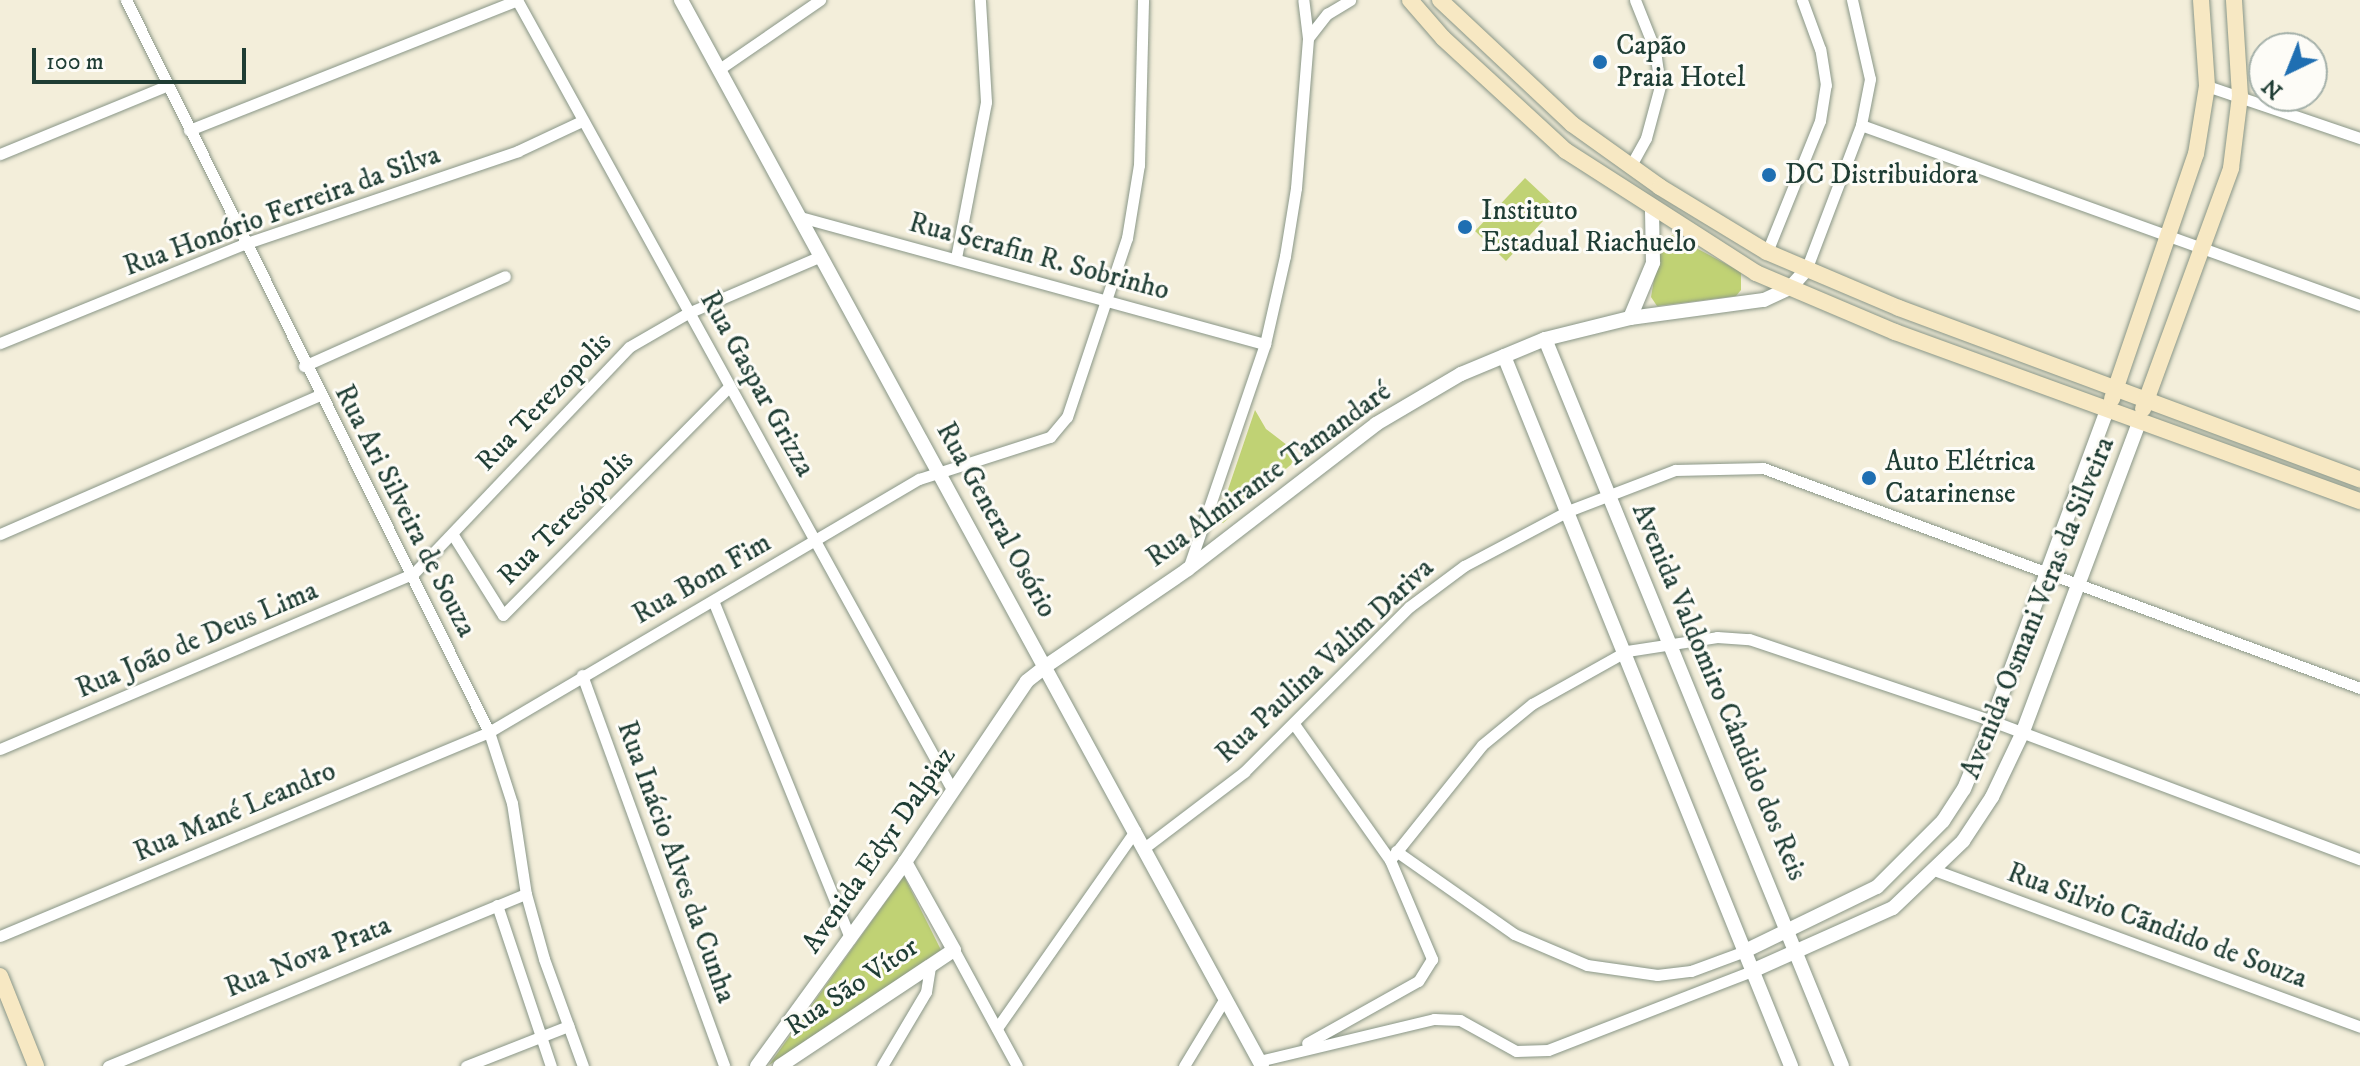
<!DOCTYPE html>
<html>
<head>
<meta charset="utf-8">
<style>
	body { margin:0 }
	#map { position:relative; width:2360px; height:1066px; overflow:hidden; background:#f3eeda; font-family:"IM FELL DW Pica",serif }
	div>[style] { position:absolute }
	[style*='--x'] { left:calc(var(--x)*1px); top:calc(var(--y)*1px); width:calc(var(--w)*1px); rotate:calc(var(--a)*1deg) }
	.green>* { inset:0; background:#c0d274 }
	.roads { filter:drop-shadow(0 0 2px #899687) drop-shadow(0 0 2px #899687) }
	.minor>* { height:11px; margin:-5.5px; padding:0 5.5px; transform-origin:5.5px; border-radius:5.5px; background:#fff }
	.tertiary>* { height:14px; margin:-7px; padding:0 7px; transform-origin:7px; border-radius:7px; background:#fff }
	.secondary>* { height:16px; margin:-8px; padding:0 8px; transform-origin:8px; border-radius:8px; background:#f7e8c3 }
	.dots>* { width:22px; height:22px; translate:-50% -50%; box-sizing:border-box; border:4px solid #fdfcf7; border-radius:50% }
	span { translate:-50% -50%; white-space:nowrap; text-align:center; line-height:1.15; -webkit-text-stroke:6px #fdfcf7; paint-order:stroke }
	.poi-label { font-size:28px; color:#1f3d34 }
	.left { translate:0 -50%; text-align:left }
	.street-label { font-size:28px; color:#1f3d34 }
	.north { position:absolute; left:2248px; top:32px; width:80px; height:80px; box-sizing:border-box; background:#fdfcf7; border:2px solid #a4b0a9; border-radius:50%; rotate:223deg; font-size:22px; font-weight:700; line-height:32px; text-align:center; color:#1f3d34 }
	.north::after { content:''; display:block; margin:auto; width:28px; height:36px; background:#1f6fb2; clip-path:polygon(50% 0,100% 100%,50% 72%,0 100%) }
	.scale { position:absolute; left:32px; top:48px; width:214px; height:36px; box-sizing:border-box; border:4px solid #1f3d34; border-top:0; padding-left:10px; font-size:24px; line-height:28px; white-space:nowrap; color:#1f3d34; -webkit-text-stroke:6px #fdfcf7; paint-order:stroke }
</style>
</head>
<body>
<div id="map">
	<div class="green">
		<div style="clip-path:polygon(1525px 178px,1556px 207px,1506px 261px,1475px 231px)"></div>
		<div style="clip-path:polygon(1672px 235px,1741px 272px,1741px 290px,1736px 296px,1657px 306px,1651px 297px,1660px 245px)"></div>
		<div style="clip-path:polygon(1255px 410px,1266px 429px,1296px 452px,1294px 462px,1223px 523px,1217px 522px)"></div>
		<div style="clip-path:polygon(904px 876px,941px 950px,769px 1065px)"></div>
	</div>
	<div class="roads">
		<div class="minor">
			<div style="--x:126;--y:0;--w:817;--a:63.62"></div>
			<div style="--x:489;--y:732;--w:75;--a:72.1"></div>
			<div style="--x:512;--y:803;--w:92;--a:81.3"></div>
			<div style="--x:526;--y:894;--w:67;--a:74.5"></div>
			<div style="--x:544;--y:959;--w:114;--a:70"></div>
			<div style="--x:517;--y:0;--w:903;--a:61.14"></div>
			<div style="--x:1308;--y:38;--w:31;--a:-52"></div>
			<div style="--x:1327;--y:14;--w:27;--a:-31"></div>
			<div style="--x:718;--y:70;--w:124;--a:-34.5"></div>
			<div style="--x:2207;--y:86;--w:162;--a:18.8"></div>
			<div style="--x:1861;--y:125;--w:530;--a:19.84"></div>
			<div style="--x:189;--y:130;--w:353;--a:-21.6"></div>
			<div style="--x:0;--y:154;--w:179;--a:-22.3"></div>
			<div style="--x:1630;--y:167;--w:33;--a:-61"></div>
			<div style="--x:1646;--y:138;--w:54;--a:-74.9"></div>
			<div style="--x:1660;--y:86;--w:36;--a:-98"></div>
			<div style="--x:1655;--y:50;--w:54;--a:-111.8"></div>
			<div style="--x:800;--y:217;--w:482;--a:15.3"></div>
			<div style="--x:1767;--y:252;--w:141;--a:-68"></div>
			<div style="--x:1820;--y:121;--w:36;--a:-81"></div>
			<div style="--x:1826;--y:85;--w:36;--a:-99"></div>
			<div style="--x:1820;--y:49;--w:52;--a:-110.2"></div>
			<div style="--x:956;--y:258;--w:159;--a:-79.1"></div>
			<div style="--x:986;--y:102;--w:102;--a:-93.4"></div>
			<div style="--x:1806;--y:270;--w:155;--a:-69.2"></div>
			<div style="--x:1861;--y:125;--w:47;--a:-78.9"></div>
			<div style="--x:1870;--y:79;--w:81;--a:-102.8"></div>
			<div style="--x:0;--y:343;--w:263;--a:-22.1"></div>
			<div style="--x:244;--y:244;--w:289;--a:-18.7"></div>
			<div style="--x:518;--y:151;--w:68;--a:-25.1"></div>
			<div style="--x:304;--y:366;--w:220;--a:-24.1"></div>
			<div style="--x:0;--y:534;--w:349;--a:-23.5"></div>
			<div style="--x:453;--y:535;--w:94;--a:58"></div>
			<div style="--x:503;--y:615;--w:320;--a:-45.3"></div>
			<div style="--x:1188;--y:569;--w:238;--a:-71.1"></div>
			<div style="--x:1265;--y:344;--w:90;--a:-77.2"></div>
			<div style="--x:1285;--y:256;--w:69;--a:-80.8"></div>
			<div style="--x:1296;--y:188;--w:150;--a:-85.4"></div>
			<div style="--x:1308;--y:38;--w:38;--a:-97"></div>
			<div style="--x:714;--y:603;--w:362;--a:67.9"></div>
			<div style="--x:582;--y:675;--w:416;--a:70"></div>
			<div style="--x:1294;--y:724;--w:166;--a:54.8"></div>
			<div style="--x:1390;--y:860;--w:108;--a:67"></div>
			<div style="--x:1432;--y:959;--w:26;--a:122"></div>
			<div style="--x:1418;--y:981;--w:127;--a:150.8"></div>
			<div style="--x:0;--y:749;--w:449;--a:-23"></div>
			<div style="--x:413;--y:574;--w:313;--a:-46.4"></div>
			<div style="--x:629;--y:347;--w:68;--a:-30"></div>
			<div style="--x:688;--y:313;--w:145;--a:-23.2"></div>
			<div style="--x:1144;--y:848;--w:126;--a:-37.2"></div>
			<div style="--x:1244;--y:772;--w:233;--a:-45"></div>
			<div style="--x:1409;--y:607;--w:69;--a:-36.7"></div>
			<div style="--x:1464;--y:566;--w:118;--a:-27.9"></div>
			<div style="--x:1568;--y:511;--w:115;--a:-21"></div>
			<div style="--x:1675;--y:470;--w:88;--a:-1.3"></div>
			<div style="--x:1763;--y:468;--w:636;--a:20.23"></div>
			<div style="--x:1396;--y:851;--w:144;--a:35.1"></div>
			<div style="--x:1514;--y:934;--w:79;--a:23"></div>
			<div style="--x:1587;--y:965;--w:71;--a:8.1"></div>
			<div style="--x:1657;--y:975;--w:34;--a:-7"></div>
			<div style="--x:1691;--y:971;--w:58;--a:-20.3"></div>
			<div style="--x:1390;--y:860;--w:147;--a:-51.3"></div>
			<div style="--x:1482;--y:745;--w:65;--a:-39.4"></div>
			<div style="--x:1532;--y:704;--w:109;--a:-29.2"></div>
			<div style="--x:1627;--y:651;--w:91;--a:-8.8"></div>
			<div style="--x:1717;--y:637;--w:32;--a:4"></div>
			<div style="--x:1749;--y:639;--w:256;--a:18.6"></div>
			<div style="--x:1992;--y:721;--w:393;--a:20.6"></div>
			<div style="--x:1937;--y:871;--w:451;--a:20.2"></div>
			<div style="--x:497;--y:905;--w:170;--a:71.5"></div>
			<div style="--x:0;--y:936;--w:530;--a:-22.64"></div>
			<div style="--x:489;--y:732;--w:499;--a:-30.5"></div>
			<div style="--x:919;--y:479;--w:138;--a:-17.8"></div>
			<div style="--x:1050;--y:437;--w:26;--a:-50"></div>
			<div style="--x:1067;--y:417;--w:189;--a:-71.5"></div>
			<div style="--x:1127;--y:238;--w:74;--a:-80.7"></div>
			<div style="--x:1139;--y:165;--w:165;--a:-88.6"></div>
			<div style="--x:954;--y:950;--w:132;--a:61.5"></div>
			<div style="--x:997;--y:1028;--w:241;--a:-55"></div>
			<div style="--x:1259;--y:1061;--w:180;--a:-13.5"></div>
			<div style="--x:1434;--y:1019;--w:26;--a:2"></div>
			<div style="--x:1460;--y:1020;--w:64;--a:29"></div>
			<div style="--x:1516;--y:1051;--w:32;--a:-2"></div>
			<div style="--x:1548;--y:1050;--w:219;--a:-21.2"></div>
			<div style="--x:108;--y:1066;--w:452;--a:-22.4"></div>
			<div style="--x:466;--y:1066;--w:110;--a:-21.4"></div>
			<div style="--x:882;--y:1066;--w:86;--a:-59.3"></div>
			<div style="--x:926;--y:992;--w:26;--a:-81"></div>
			<div style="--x:1184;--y:1066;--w:77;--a:-58.8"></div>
		</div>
		<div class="tertiary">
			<div style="--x:681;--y:0;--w:1214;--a:61.41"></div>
			<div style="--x:1630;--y:318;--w:60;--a:-67.3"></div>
			<div style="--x:1653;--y:263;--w:53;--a:-91.1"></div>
			<div style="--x:1545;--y:339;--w:785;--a:67.78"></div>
			<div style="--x:1504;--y:356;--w:766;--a:67.99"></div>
			<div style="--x:1745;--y:951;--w:147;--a:-25.9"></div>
			<div style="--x:1877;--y:887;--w:93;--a:-45"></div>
			<div style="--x:1943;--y:821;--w:38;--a:-57"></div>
			<div style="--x:1964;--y:789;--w:74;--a:-67.6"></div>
			<div style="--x:1992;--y:721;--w:332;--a:-69.7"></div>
			<div style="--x:1752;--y:971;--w:154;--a:-24.1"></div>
			<div style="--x:1893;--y:908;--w:97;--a:-43.7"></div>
			<div style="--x:1963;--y:841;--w:53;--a:-56.6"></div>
			<div style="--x:1992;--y:797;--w:70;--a:-64.5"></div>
			<div style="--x:2022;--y:734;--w:333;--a:-69.4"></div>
			<div style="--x:757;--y:1066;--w:252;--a:-54"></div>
			<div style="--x:905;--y:862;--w:218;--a:-56"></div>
			<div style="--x:1027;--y:681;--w:24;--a:-38"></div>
			<div style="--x:1046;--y:666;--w:172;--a:-34.3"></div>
			<div style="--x:1188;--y:569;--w:237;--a:-37.6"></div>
			<div style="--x:1376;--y:424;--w:99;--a:-30.5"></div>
			<div style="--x:1461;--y:374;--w:91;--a:-22.6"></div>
			<div style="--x:1545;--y:339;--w:88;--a:-13.9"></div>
			<div style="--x:1630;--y:318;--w:135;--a:-7.7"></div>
			<div style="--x:1764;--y:300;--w:29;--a:-25"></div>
			<div style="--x:1790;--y:288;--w:24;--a:-48"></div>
			<div style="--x:780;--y:1066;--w:209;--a:-33.7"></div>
			<div style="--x:954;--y:950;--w:101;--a:-119.1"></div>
		</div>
		<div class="secondary">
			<div style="--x:1410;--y:0;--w:50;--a:49"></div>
			<div style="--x:1443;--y:38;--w:167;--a:42.6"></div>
			<div style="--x:1566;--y:151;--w:226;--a:32.7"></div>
			<div style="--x:1756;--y:273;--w:151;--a:23"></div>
			<div style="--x:1895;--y:332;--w:495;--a:20"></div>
			<div style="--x:1440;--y:0;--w:181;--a:43.2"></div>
			<div style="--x:1572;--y:124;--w:108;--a:35.6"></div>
			<div style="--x:1660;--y:187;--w:125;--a:31.3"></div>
			<div style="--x:1767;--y:252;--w:143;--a:23"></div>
			<div style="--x:1899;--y:308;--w:492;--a:20.4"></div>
			<div style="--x:2112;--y:399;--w:259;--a:-71.1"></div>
			<div style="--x:2196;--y:154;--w:69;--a:-80.8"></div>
			<div style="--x:2207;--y:86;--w:86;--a:-94"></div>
			<div style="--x:2143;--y:409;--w:257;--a:-69.9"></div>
			<div style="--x:2231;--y:168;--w:73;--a:-82.9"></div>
			<div style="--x:2240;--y:96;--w:96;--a:-93.6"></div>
			<div style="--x:0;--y:976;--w:97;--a:68.2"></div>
		</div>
	</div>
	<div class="dots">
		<div style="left:1600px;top:62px;background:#1f6fb2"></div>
		<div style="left:1769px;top:175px;background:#1f6fb2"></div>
		<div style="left:1465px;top:227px;background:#1f6fb2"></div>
		<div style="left:1869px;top:478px;background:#1f6fb2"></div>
	</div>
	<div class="poi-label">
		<span class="left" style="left:1616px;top:62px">Capão<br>Praia Hotel</span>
		<span class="left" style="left:1785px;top:175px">DC Distribuidora</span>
		<span class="left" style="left:1481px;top:227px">Instituto<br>Estadual Riachuelo</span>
		<span class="left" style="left:1885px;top:478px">Auto Elétrica<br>Catarinense</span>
	</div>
	<div class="street-label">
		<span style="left:282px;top:211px;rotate:-20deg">Rua Honório Ferreira da Silva</span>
		<span style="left:1039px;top:257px;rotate:15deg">Rua Serafin R. Sobrinho</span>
		<span style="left:757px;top:384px;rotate:61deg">Rua Gaspar Grizza</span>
		<span style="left:544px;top:402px;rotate:-46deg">Rua Terezopolis</span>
		<span style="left:1269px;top:475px;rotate:-36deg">Rua Almirante Tamandaré</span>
		<span style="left:405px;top:511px;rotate:63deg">Rua Ari Silveira de Souza</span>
		<span style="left:566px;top:518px;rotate:-45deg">Rua Teresópolis</span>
		<span style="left:996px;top:520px;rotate:61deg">Rua General Osório</span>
		<span style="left:702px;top:579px;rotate:-30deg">Rua Bom Fim</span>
		<span style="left:2038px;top:608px;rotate:-68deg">Avenida Osmani Veras da Silveira</span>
		<span style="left:197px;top:640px;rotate:-23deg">Rua João de Deus Lima</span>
		<span style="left:1325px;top:661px;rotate:-43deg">Rua Paulina Valim Dariva</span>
		<span style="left:1719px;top:692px;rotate:67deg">Avenida Valdomiro Cândido dos Reis</span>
		<span style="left:235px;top:812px;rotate:-23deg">Rua Mané Leandro</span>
		<span style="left:879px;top:850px;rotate:-55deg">Avenida Edyr Dalpiaz</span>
		<span style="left:676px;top:862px;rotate:70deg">Rua Inácio Alves da Cunha</span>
		<span style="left:2157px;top:926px;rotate:20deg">Rua Silvio Cãndido de Souza</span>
		<span style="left:308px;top:957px;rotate:-22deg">Rua Nova Prata</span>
		<span style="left:852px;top:987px;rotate:-34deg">Rua São Vítor</span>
	</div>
	<div class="north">N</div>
	<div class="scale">100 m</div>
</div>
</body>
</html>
